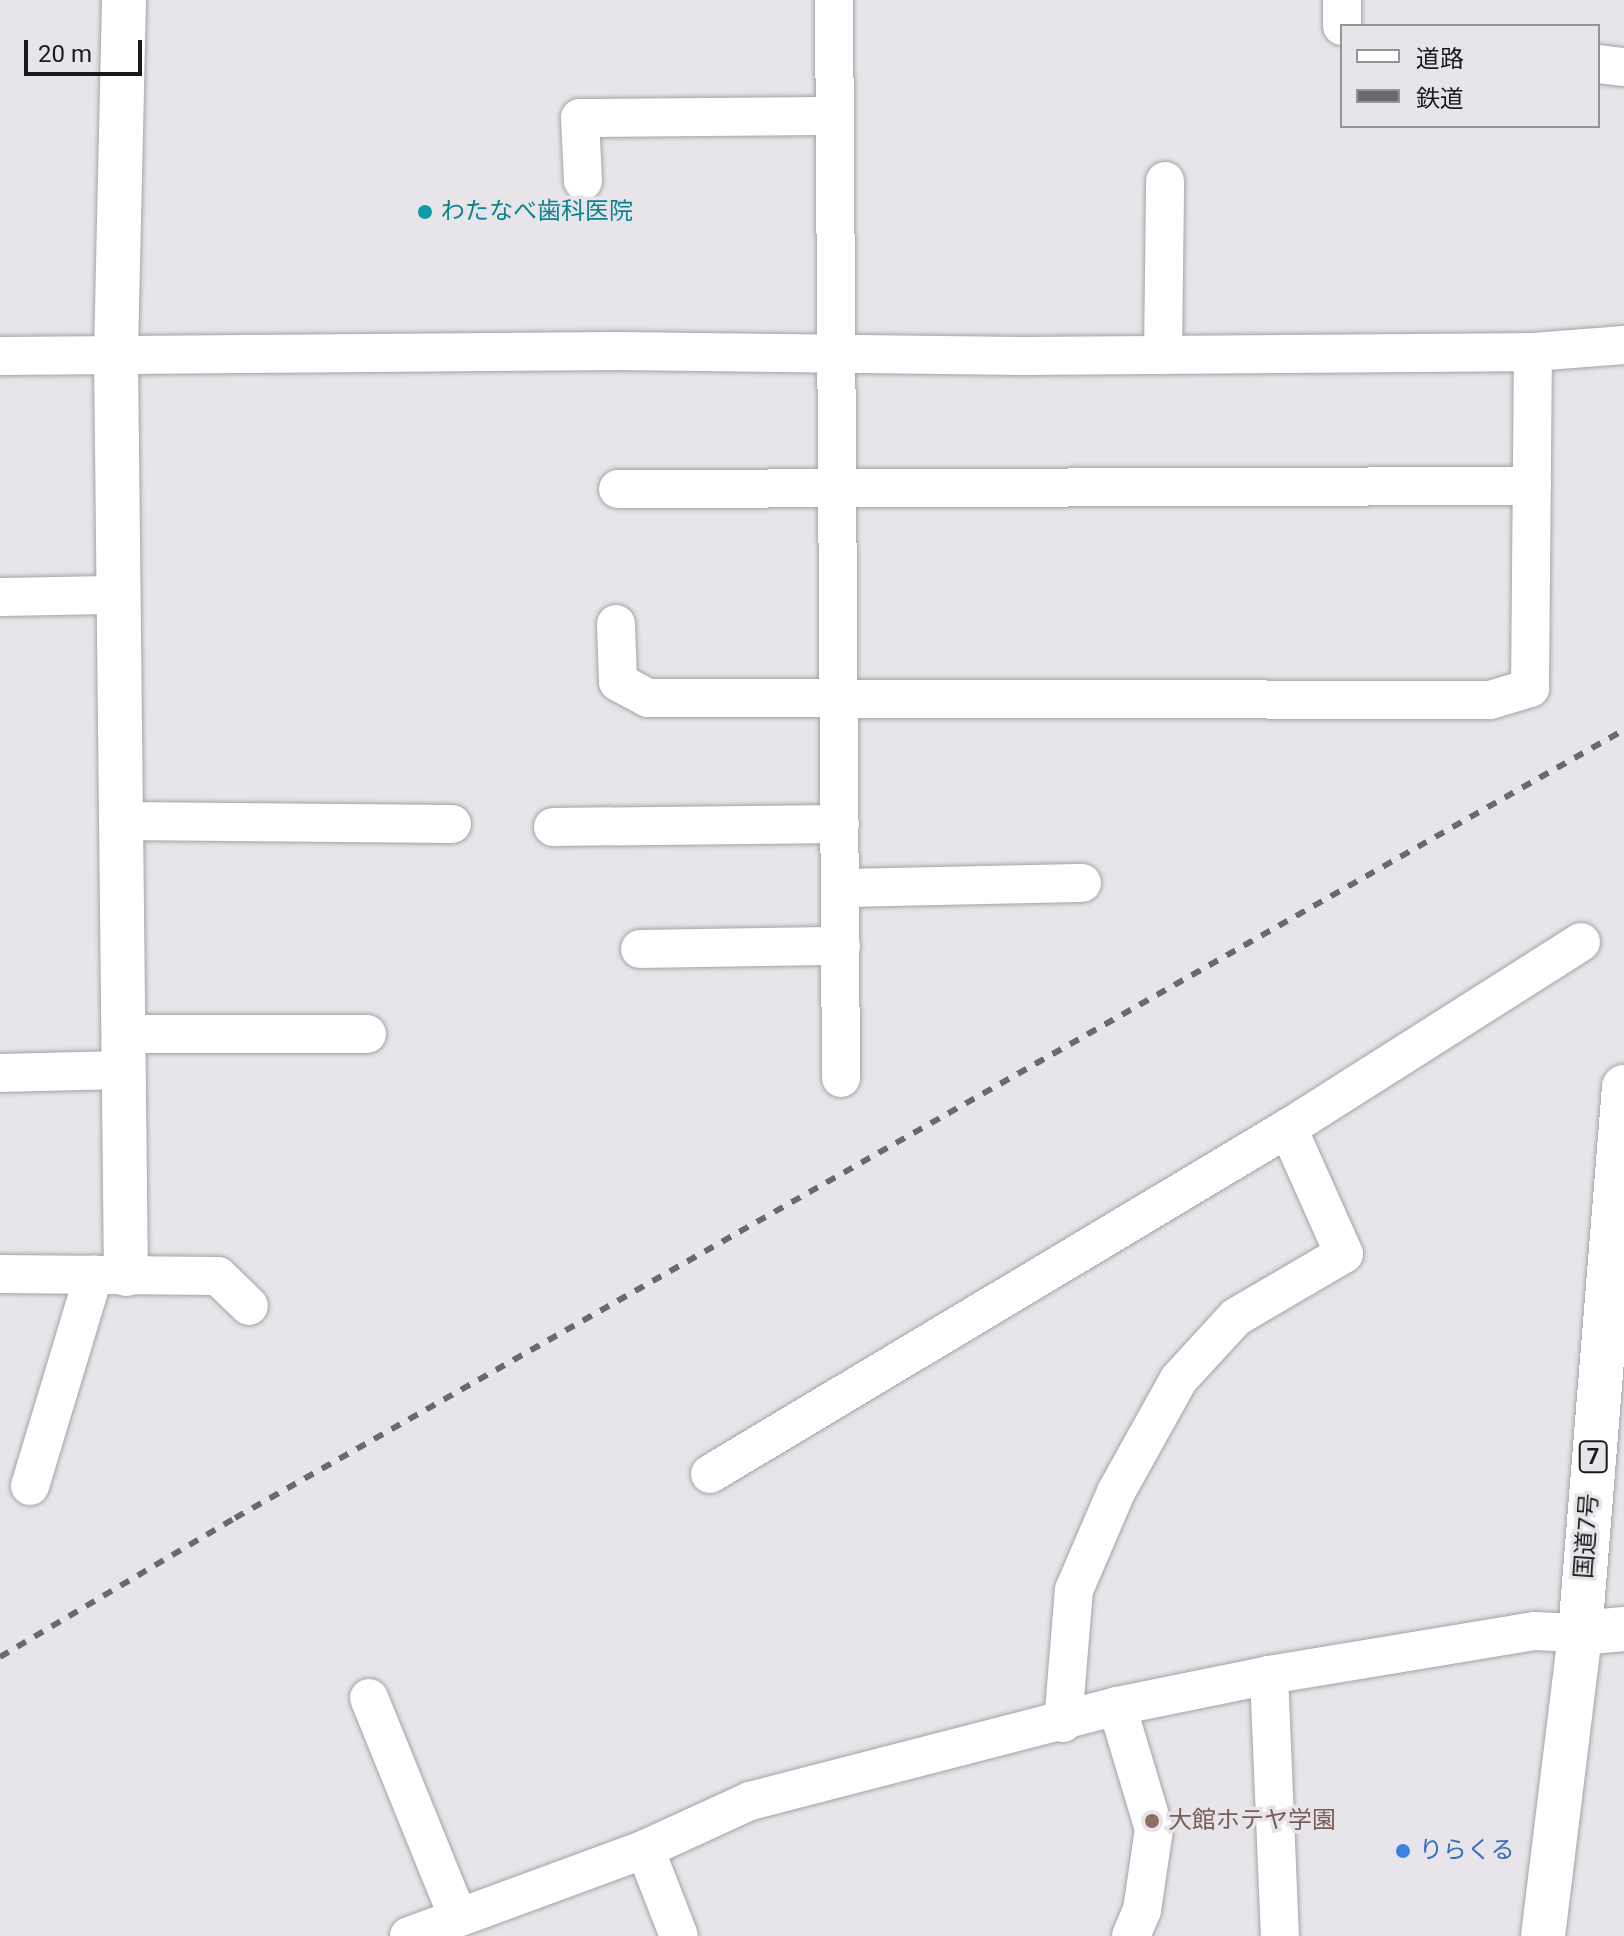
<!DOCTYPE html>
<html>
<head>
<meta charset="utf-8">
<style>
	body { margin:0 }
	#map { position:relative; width:1624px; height:1936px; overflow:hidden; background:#e7e5e9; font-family:Roboto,"Noto Sans JP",sans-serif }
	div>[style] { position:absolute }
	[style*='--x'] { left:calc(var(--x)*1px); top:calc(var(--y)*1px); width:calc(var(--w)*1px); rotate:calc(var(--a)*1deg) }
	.roads { filter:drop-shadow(0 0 2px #a4a3a6) drop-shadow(0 0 2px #a4a3a6) }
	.street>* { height:38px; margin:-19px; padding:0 19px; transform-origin:19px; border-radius:19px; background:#fff }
	.secondary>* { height:44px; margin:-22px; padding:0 22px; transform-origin:22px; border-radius:22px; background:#fff }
	.highway>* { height:44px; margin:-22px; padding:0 22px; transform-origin:22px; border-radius:22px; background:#fff }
	.rail>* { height:6px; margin-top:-3px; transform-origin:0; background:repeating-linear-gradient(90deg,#6a696b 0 10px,transparent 0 20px) }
	.dots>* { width:22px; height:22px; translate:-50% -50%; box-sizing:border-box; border:4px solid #e7e5e9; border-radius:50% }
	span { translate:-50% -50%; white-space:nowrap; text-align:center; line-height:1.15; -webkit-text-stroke:7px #e7e5e9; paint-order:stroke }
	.shield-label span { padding:2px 6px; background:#e7e5e9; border:2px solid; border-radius:6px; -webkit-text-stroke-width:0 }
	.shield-label { font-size:22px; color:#1a191b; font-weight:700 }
	.culture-label { font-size:24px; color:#0d838f }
	.left { translate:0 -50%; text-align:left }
	.street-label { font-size:24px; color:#1a191b }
	.education-label { font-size:24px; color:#785e54 }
	.shop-label { font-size:24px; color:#366cbe }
	.legend { position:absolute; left:1340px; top:24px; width:260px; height:104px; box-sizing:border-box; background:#e7e5e9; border:2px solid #959397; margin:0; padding:10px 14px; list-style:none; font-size:24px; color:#1a191b }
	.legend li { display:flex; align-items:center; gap:16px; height:40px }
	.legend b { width:40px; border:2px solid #959397 }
	.scale { position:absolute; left:24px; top:40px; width:118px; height:36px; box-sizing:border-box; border:4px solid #1a191b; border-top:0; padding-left:10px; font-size:24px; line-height:28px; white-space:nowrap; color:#1a191b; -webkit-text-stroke:6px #e7e5e9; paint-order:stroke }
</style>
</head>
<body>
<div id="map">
	<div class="roads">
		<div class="street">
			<div style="--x:834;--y:0;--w:1078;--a:89.63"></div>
			<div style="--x:1342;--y:0;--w:26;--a:90"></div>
			<div style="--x:1598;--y:64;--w:26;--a:7"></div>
			<div style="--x:583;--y:181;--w:63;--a:-92.7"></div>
			<div style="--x:580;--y:118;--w:253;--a:-0.5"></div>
			<div style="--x:1163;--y:354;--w:173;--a:-89.3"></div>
			<div style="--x:0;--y:356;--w:618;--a:-0.46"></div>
			<div style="--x:618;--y:351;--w:404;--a:0.7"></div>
			<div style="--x:1022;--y:356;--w:511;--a:-0.45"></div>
			<div style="--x:1533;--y:352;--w:91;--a:-4.4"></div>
			<div style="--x:618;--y:489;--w:914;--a:-0.19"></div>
			<div style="--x:0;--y:597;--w:118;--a:-1"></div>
			<div style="--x:616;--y:624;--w:58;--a:88"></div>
			<div style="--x:618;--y:682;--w:34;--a:28"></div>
			<div style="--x:648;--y:698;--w:842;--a:0.14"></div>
			<div style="--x:1490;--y:700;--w:42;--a:-16.7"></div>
			<div style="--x:1530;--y:688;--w:336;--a:-89.5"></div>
			<div style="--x:121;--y:821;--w:331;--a:0.5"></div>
			<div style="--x:553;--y:827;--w:287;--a:-0.6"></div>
			<div style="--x:841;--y:888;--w:241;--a:-1.2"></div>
			<div style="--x:640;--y:949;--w:201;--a:-0.9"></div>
			<div style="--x:123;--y:1034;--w:244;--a:0"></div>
			<div style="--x:0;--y:1073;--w:124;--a:-1.4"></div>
			<div style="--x:0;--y:1274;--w:218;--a:0.5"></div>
			<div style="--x:218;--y:1276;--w:43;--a:44.1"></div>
			<div style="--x:710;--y:1474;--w:674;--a:-30.91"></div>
			<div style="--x:1288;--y:1128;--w:347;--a:-32.4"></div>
			<div style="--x:30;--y:1486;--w:221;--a:-73.2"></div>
			<div style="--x:1269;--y:1675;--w:261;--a:87.6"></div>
			<div style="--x:369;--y:1698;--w:236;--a:67.9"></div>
			<div style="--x:1117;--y:1706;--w:128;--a:73.3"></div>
			<div style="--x:1154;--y:1829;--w:82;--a:98.4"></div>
			<div style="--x:1142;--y:1910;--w:28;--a:113"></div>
			<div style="--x:1063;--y:1723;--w:133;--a:-85.3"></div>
			<div style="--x:1074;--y:1590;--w:107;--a:-66.8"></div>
			<div style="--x:1116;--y:1492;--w:129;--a:-60.9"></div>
			<div style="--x:1179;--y:1379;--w:84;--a:-47.4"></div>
			<div style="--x:1236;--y:1317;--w:125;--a:-30.3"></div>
			<div style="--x:1344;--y:1254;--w:138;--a:-114"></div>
			<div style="--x:645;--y:1849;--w:93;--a:68.7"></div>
			<div style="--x:409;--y:1936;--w:252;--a:-20.2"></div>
			<div style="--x:645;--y:1849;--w:115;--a:-24.6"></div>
			<div style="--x:750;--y:1801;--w:379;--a:-14.5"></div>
			<div style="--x:1117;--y:1706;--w:155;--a:-11.5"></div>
			<div style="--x:1269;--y:1675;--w:269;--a:-9.4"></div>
			<div style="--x:1534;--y:1631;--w:46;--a:2.5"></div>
		</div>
		<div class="secondary">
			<div style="--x:124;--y:0;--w:356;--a:91.3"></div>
			<div style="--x:116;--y:356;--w:918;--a:89.38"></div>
			<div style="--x:1580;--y:1633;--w:44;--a:-5.2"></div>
		</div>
		<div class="highway">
			<div style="--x:1543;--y:1936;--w:305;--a:-83"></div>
			<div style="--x:1580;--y:1633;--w:548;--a:-85.39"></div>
		</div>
	</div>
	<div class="rail">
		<div style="--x:0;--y:1657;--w:273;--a:-30.6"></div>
		<div style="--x:235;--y:1518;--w:1597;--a:-29.57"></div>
	</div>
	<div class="dots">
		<div style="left:425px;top:212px;background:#0f9aa8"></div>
		<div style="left:1152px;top:1821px;background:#8d6e63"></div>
		<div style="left:1403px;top:1851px;background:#3f7fe0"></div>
	</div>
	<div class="shield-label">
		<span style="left:1593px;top:1457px">7</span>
	</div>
	<div class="culture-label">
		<span class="left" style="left:441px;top:212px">わたなべ歯科医院</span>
	</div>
	<div class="street-label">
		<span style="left:1587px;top:1536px;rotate:-86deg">国道7号</span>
	</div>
	<div class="education-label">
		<span class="left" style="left:1168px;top:1821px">大館ホテヤ学園</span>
	</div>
	<div class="shop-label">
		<span class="left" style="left:1419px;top:1851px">りらくる</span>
	</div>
	<ul class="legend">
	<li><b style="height:10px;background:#fff"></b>道路</li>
	<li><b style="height:10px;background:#6a696b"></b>鉄道</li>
	</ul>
	<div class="scale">20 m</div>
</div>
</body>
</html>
